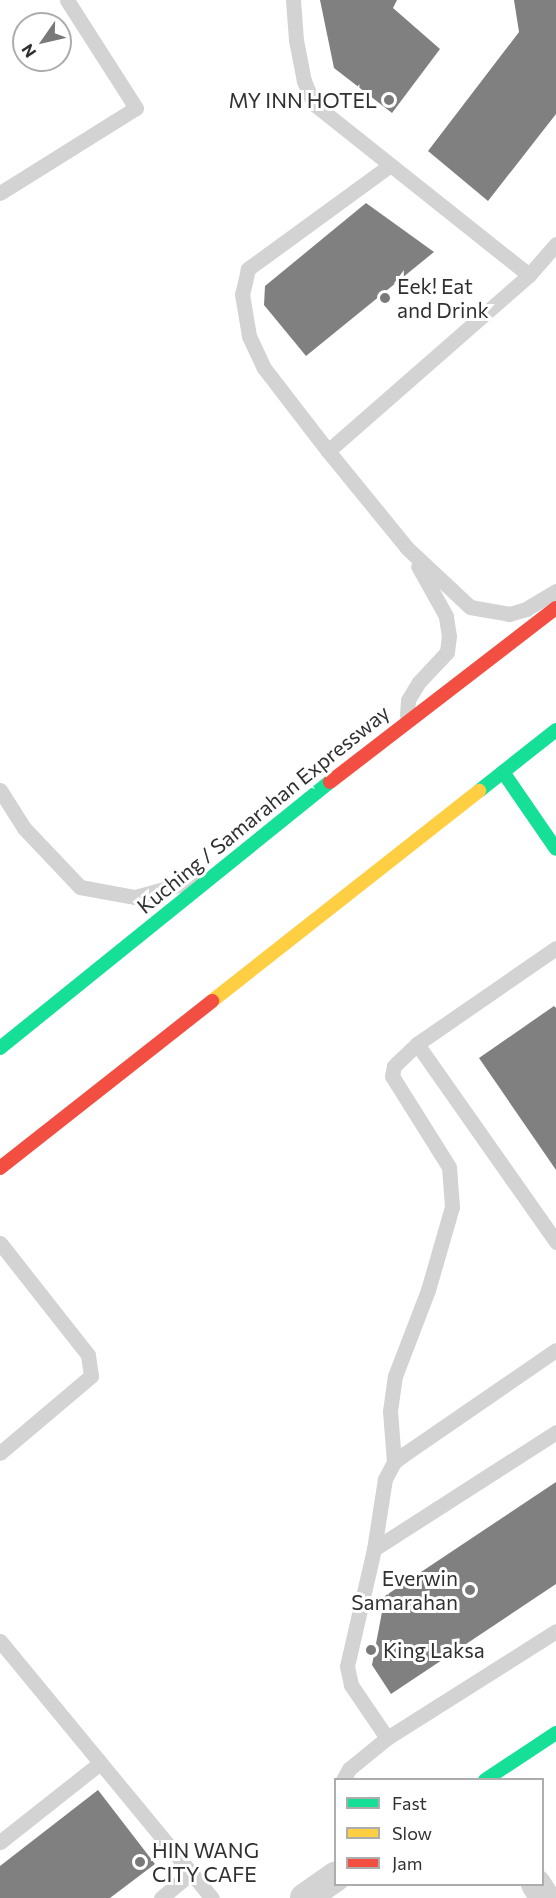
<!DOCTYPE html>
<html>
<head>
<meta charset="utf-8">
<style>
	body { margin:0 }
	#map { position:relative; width:556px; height:1898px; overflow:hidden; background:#fff; font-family:Commissioner,sans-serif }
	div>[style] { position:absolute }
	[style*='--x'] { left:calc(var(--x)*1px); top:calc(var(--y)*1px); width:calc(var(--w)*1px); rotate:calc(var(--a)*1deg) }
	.building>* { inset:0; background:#808080 }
	.lane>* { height:15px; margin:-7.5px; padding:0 7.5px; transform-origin:7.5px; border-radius:7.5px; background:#d3d3d3 }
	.street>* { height:30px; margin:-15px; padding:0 15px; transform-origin:15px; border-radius:15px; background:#d3d3d3 }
	.fast>* { height:14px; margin:-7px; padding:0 7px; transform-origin:7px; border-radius:7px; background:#16e098 }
	.slow>* { height:14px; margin:-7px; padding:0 7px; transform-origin:7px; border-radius:7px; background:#ffcf43 }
	.jam>* { height:14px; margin:-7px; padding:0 7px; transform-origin:7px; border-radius:7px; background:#f24e42 }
	.dots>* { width:16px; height:16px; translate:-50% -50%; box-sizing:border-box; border:3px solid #fff; border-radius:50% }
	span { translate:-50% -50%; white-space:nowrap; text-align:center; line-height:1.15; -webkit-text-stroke:6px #fff; paint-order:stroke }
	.poi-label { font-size:21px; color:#313131 }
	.right { translate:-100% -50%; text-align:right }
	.left { translate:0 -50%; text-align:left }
	.street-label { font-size:21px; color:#313131 }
	.legend { position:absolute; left:334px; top:1778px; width:210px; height:108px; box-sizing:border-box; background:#fff; border:2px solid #adadad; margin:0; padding:8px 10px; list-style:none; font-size:18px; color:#313131 }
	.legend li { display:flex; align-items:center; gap:12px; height:30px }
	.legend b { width:30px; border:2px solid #adadad }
	.north { position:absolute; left:12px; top:12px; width:60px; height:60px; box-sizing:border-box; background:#fff; border:2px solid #adadad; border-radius:50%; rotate:236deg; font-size:16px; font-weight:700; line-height:24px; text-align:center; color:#313131 }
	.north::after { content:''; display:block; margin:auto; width:21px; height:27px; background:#797979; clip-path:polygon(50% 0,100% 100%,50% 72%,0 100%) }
</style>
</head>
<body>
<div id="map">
	<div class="building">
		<div style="clip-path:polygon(320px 0,397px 0,393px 8px,440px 49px,392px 113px,334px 68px)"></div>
		<div style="clip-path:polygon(514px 0,556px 0,556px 114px,488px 201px,428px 151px,519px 32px)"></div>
		<div style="clip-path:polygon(366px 203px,434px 252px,306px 356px,264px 305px,265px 286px)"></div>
		<div style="clip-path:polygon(554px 1006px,556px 1008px,556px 1170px,479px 1058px)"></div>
		<div style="clip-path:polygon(556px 1482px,556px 1584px,391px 1694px,372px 1665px,385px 1596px)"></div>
		<div style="clip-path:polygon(98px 1790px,155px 1864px,110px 1898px,0 1898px,0 1866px)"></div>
	</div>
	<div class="lane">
		<div style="--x:293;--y:0;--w:40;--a:85.7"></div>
		<div style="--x:296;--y:40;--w:42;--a:79"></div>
		<div style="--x:304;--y:81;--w:25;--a:67"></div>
		<div style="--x:314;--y:104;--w:275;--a:38.5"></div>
		<div style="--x:389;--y:166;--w:175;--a:143.9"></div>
		<div style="--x:248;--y:269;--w:26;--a:103"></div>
		<div style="--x:242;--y:294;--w:43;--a:80.5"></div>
		<div style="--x:249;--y:336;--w:35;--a:65"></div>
		<div style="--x:264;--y:368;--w:105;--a:52.4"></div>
		<div style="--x:328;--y:451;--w:125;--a:50.8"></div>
		<div style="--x:407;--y:548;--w:86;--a:43.1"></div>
		<div style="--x:470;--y:607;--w:40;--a:10"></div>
		<div style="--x:509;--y:614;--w:18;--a:-16"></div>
		<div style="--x:526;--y:609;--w:35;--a:-31"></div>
		<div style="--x:0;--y:193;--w:160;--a:-32"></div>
		<div style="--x:136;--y:108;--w:128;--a:-122.6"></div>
		<div style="--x:328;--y:451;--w:267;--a:-41.2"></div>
		<div style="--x:529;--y:275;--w:41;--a:-48.9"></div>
		<div style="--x:407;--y:715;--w:15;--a:-86"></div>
		<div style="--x:408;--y:700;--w:21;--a:-59"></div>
		<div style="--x:419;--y:682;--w:41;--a:-47"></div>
		<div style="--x:447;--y:652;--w:16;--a:-83"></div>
		<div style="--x:449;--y:636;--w:20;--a:-99"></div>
		<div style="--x:446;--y:616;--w:57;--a:-119.2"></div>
		<div style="--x:0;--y:790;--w:45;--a:57.7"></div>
		<div style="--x:24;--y:828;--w:81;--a:46.5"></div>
		<div style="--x:80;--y:887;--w:56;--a:10.3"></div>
		<div style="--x:135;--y:897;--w:60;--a:-15.4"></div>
		<div style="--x:556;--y:948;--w:169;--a:145.4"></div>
		<div style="--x:417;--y:1044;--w:242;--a:54.9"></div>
		<div style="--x:0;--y:1243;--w:142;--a:51.8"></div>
		<div style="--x:88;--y:1355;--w:21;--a:82"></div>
		<div style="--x:91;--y:1376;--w:119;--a:139.8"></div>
		<div style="--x:394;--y:1462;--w:51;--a:-94.5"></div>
		<div style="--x:390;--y:1411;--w:35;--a:-82"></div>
		<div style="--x:395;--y:1376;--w:92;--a:-69"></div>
		<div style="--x:428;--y:1290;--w:86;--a:-73.9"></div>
		<div style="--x:452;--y:1207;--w:40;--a:-94.3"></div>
		<div style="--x:449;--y:1167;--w:107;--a:-122.1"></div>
		<div style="--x:392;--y:1076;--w:10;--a:-79"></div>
		<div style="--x:394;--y:1066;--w:32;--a:-44"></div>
		<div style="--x:374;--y:1549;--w:216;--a:-32.7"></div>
		<div style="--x:0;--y:1641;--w:333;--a:50.5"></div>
		<div style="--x:387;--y:1738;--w:64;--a:-124.2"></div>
		<div style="--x:351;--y:1685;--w:19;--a:-102"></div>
		<div style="--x:347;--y:1666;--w:120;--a:-77"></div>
		<div style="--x:374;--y:1549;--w:71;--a:-81.1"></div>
		<div style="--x:385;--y:1479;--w:19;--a:-62"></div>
		<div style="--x:394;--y:1462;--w:15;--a:-37"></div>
		<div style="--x:406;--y:1453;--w:182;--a:-34.5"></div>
		<div style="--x:343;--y:1780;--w:13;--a:-61"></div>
		<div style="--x:349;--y:1769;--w:49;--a:-39.2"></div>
		<div style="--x:387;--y:1738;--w:200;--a:-32.3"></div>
		<div style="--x:0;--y:1842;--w:127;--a:-38.3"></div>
		<div style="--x:161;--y:1898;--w:39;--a:-40"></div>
	</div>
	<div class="street">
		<div style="--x:536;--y:1884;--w:17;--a:57"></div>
		<div style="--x:305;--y:1898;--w:38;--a:-35"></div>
	</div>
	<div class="fast">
		<div style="--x:503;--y:772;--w:93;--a:55.5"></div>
		<div style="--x:479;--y:791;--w:98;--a:-38.4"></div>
		<div style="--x:0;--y:1048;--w:424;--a:-38.9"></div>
		<div style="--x:485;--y:1780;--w:85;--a:-33.5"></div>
	</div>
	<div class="slow">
		<div style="--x:212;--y:1001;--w:340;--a:-38.2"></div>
	</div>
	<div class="jam">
		<div style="--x:330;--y:782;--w:285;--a:-37.6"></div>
		<div style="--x:0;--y:1168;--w:270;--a:-38.2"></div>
	</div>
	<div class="dots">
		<div style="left:389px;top:100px;background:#797979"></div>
		<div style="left:385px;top:298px;background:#797979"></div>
		<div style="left:470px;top:1590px;background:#797979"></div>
		<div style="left:371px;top:1650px;background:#797979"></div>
		<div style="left:140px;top:1862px;background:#797979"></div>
	</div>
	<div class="poi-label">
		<span class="right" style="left:377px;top:100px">MY INN HOTEL</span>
		<span class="left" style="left:397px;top:298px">Eek! Eat<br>and Drink</span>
		<span class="right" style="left:458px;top:1590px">Everwin<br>Samarahan</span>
		<span class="left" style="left:383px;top:1650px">King Laksa</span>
		<span class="left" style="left:152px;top:1862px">HIN WANG<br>CITY CAFE</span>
	</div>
	<div class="street-label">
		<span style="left:263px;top:809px;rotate:-39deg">Kuching / Samarahan Expressway</span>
	</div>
	<ul class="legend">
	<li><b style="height:8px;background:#16e098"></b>Fast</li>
	<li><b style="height:8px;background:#ffcf43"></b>Slow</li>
	<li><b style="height:8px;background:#f24e42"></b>Jam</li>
	</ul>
	<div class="north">N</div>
</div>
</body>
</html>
